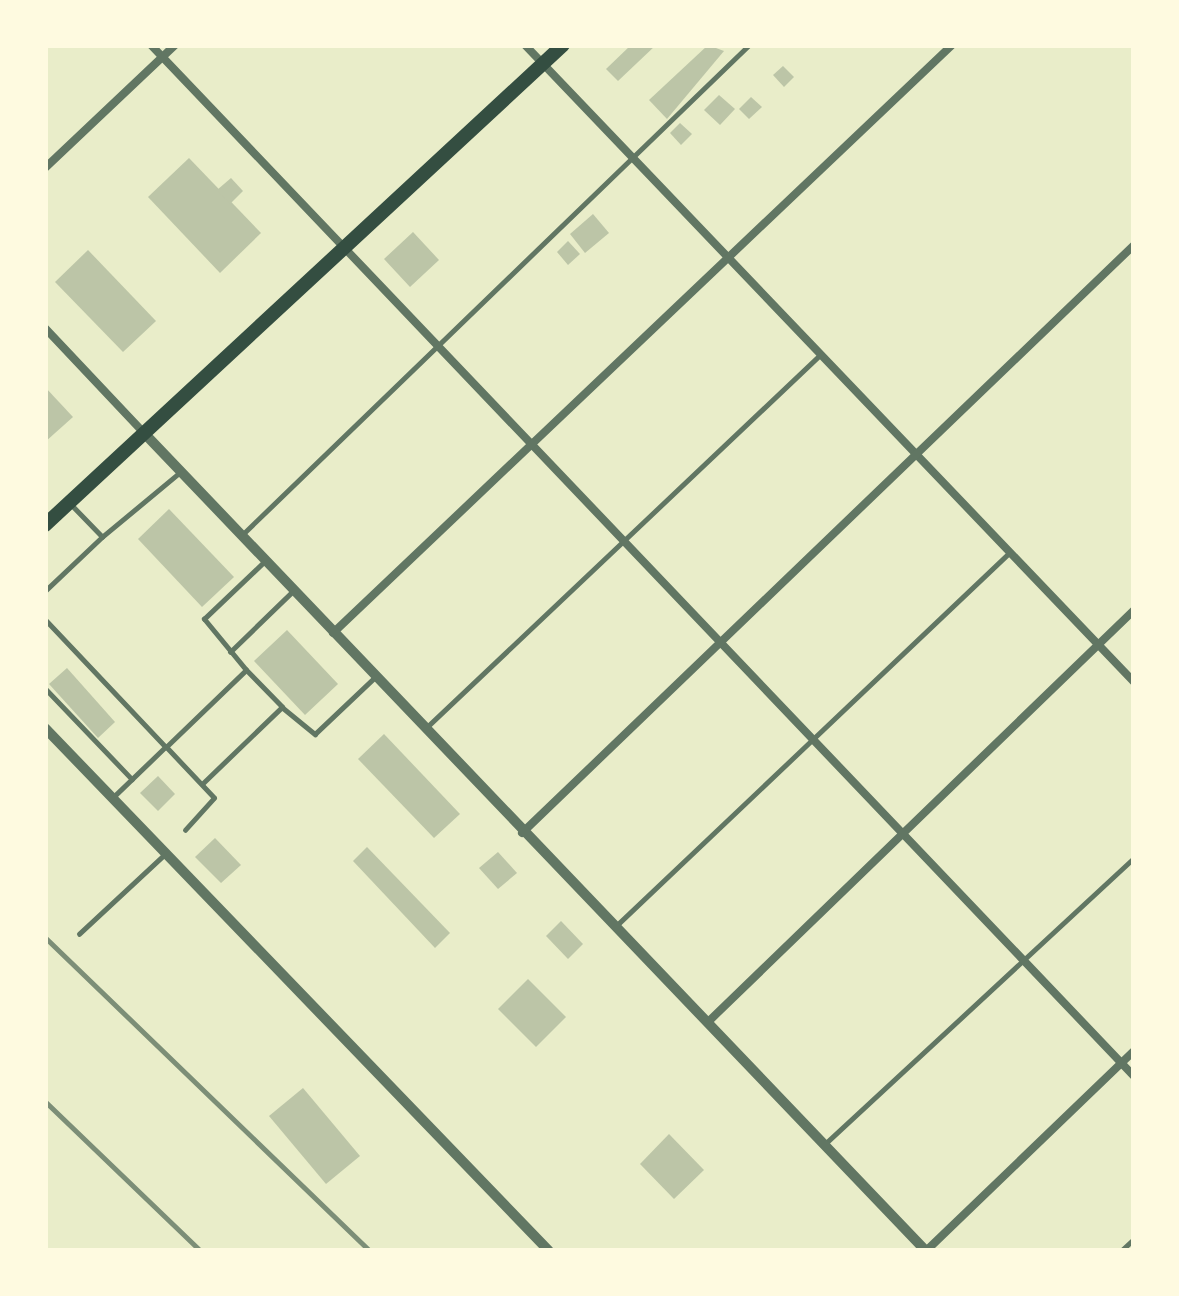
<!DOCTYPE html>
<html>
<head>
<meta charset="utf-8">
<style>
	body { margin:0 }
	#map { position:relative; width:1179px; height:1296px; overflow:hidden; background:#e9edc9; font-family:Karla,sans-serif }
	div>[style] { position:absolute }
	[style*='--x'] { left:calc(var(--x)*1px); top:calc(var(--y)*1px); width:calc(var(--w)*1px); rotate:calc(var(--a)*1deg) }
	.building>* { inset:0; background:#bcc5a7 }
	.service>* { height:4.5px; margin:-2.25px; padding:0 2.25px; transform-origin:2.25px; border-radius:2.25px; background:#617663 }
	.minor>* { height:8px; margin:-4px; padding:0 4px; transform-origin:4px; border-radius:4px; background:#617663 }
	.tertiary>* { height:10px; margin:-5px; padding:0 5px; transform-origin:5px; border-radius:5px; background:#617663 }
	.trunk>* { height:14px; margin:-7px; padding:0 7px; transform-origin:7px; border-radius:7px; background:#344e41 }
	.rail>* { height:4.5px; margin:-2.25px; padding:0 2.25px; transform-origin:2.25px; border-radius:2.25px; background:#7c8e77 }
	span { translate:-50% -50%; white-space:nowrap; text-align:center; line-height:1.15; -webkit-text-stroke:9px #fefae0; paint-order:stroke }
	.frame { position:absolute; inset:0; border:48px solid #fefae0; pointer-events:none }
</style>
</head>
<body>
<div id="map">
	<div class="building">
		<div style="clip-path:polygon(631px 45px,656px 45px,618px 81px,606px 69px)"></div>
		<div style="clip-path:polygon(708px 45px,724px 51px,667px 119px,649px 100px)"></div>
		<div style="clip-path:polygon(783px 66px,794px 77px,784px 87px,773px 75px)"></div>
		<div style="clip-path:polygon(719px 95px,735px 109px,720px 125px,704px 110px)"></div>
		<div style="clip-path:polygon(751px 97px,762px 107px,749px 119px,739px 109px)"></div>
		<div style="clip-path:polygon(680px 123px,692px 134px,681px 145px,670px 133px)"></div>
		<div style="clip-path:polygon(189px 158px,261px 233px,220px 273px,148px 197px)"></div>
		<div style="clip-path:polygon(231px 178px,243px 191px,230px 204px,217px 190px)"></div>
		<div style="clip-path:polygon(593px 214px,609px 233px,585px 253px,570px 234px)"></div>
		<div style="clip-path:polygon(413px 232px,439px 260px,410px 287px,384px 259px)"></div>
		<div style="clip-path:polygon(568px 241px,580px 254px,568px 265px,557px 252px)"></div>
		<div style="clip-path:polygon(88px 250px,156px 321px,123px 352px,55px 282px)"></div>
		<div style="clip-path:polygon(45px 387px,73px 417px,45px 442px)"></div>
		<div style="clip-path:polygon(169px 509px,234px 577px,202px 607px,138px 539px)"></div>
		<div style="clip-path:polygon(287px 630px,338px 684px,305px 715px,254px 661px)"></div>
		<div style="clip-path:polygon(67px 668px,115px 722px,98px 738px,49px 684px)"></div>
		<div style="clip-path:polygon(384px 734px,460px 814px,434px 838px,358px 759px)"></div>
		<div style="clip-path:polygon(158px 776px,175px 794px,158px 811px,140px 793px)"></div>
		<div style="clip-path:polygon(215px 838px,241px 865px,221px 883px,195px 857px)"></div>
		<div style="clip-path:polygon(367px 847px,450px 933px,435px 948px,353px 861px)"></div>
		<div style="clip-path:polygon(498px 852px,517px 873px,498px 889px,479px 868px)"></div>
		<div style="clip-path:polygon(561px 921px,583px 944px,568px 959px,546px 936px)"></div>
		<div style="clip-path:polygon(528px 979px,566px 1017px,536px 1047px,498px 1009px)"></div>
		<div style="clip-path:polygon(303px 1088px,360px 1156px,326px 1184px,269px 1116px)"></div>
		<div style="clip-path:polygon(669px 1134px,704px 1170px,674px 1199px,640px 1164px)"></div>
	</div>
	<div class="service">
		<div style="--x:245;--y:532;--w:701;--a:-44.02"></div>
		<div style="--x:102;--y:537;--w:99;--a:-39.7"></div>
		<div style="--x:45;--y:591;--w:79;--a:-43.5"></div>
		<div style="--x:102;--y:537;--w:42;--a:-134"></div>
		<div style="--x:45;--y:619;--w:176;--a:46.6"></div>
		<div style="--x:166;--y:747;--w:71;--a:136.1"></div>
		<div style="--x:230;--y:652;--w:88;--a:-44.1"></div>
		<div style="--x:45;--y:688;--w:126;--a:46.3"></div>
		<div style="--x:282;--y:707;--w:43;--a:39.3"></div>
		<div style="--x:315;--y:734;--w:81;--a:-43.5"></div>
		<div style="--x:427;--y:727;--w:541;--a:-43.43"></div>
		<div style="--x:202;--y:784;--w:111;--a:-43.9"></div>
		<div style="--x:282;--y:707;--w:52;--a:-134.2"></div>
		<div style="--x:185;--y:830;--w:43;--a:-47.8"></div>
		<div style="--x:214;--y:798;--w:70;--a:-133.3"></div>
		<div style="--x:166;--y:747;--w:111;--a:-43.9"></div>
		<div style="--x:246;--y:670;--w:66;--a:-129.5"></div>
		<div style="--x:204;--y:619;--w:84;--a:-43.6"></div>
		<div style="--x:616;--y:926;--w:540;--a:-43.5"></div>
		<div style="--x:79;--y:934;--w:117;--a:-42.9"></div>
		<div style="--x:826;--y:1143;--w:420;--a:-42.8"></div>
		<div style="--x:1121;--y:1251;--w:18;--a:-43"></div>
	</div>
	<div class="minor">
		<div style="--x:151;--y:45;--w:1425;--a:46.37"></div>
		<div style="--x:525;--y:45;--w:881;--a:46.29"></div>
		<div style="--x:45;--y:168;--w:179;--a:-43.4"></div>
		<div style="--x:45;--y:328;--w:143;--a:46.7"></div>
		<div style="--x:333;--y:633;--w:854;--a:-43.53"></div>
		<div style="--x:522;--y:833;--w:849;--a:-43.85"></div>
		<div style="--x:708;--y:1022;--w:593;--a:-44.04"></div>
		<div style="--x:926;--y:1251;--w:289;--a:-43.9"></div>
	</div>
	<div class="tertiary">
		<div style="--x:144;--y:433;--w:1132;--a:46.29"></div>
		<div style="--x:45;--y:728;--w:726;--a:46.06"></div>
	</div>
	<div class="trunk">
		<div style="--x:45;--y:525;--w:706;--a:-42.82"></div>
	</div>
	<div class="rail">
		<div style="--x:45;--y:937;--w:452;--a:44"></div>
		<div style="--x:45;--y:1101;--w:216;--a:43.9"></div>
	</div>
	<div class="frame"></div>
</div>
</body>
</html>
